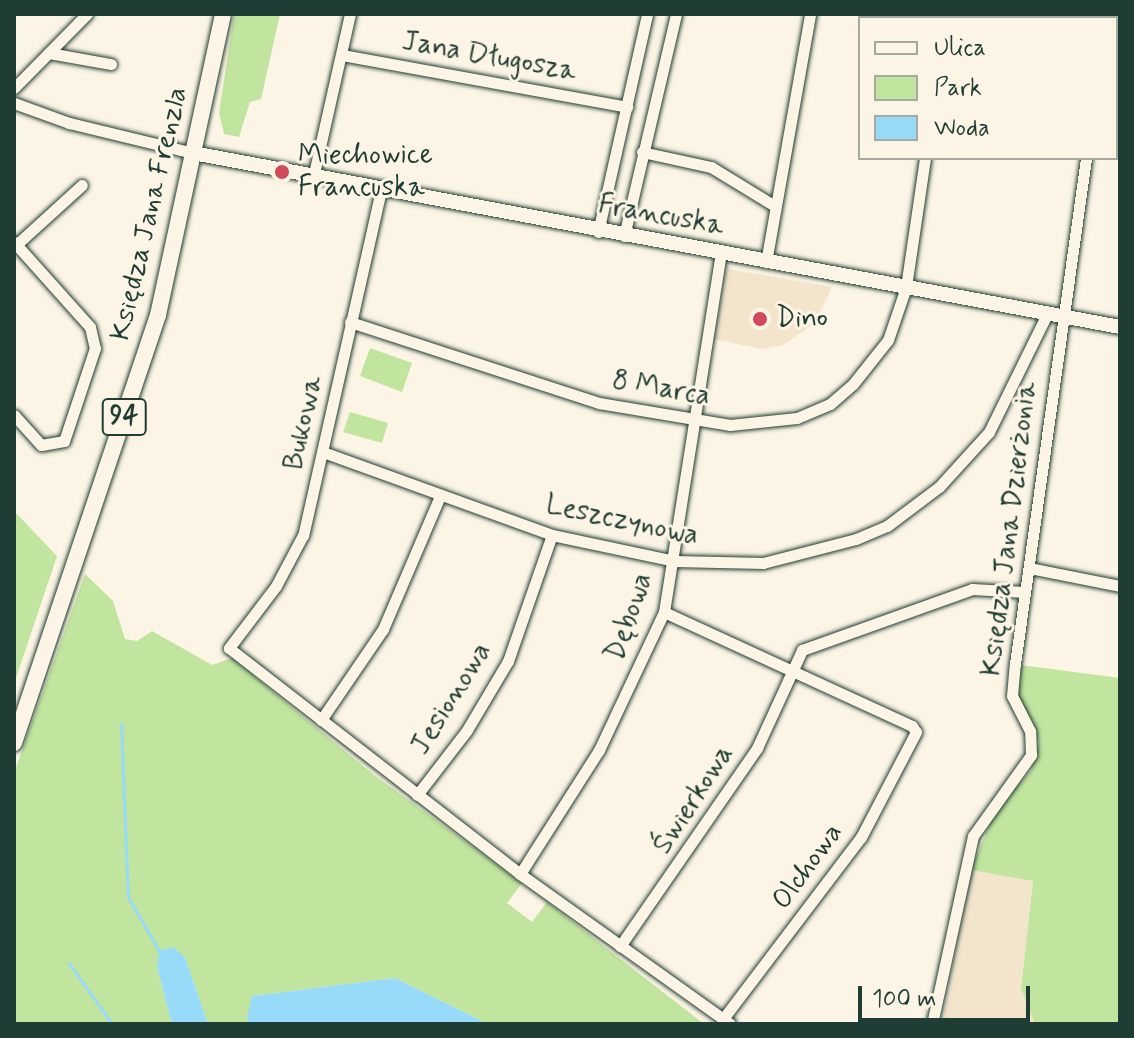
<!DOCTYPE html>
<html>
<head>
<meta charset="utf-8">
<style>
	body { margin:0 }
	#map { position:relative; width:1134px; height:1038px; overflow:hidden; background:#fcf5e5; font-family:Mynerve,sans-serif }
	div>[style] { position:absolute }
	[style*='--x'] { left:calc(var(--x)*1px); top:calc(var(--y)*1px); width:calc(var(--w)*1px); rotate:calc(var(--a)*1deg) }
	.built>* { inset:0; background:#f3e5cc }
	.green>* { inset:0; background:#c1e49e }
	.water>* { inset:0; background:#97dbf9 }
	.stream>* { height:3px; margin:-1.5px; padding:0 1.5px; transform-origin:1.5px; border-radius:1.5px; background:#97dbf9 }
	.roads { filter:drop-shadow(0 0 2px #1f3d34) drop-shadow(0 0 2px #1f3d34) }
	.minor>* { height:11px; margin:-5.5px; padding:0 5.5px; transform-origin:5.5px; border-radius:5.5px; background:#fcf5e5 }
	.tertiary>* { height:14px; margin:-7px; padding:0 7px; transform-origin:7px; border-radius:7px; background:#fcf5e5 }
	.primary>* { height:16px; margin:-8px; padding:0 8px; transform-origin:8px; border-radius:8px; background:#fcf5e5 }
	.dots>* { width:22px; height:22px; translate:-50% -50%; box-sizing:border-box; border:4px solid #fcf5e5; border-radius:50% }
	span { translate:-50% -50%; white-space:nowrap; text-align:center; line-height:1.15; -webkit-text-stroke:6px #fcf5e5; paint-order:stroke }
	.shield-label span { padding:2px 6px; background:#fcf5e5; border:2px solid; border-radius:6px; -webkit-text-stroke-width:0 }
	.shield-label { font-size:26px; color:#1f3d34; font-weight:700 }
	.street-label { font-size:28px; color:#1f3d34 }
	.poi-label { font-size:28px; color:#1f3d34 }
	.left { translate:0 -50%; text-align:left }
	.frame { position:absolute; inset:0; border:16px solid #1f3d34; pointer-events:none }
	.legend { position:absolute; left:858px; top:16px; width:260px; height:144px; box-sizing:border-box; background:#fcf5e5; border:2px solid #a4ab9e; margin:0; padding:10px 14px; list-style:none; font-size:24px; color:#1f3d34 }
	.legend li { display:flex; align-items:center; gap:16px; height:40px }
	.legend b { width:40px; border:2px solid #a4ab9e }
	.scale { position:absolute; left:858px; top:986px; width:172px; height:36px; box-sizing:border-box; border:4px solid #1f3d34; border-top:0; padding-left:10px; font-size:24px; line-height:28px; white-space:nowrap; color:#1f3d34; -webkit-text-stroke:6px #fcf5e5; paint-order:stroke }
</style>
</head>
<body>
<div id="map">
	<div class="built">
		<div style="clip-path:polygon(727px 269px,832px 287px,815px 323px,783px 345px,762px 349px,714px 339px)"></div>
		<div style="clip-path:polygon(971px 870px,1033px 880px,1021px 989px,1035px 1024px,942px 1024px)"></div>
	</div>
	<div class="green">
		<div style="clip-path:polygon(234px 14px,280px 14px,261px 99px,250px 102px,239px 137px,224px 134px,219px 113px)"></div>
		<div style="clip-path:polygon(370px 348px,412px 363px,402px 392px,360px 376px)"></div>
		<div style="clip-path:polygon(350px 412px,388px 423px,382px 443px,343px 432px)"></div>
		<div style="clip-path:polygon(14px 511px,57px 556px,14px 684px)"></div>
		<div style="clip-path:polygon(85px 574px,113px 601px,125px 639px,137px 641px,152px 631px,212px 665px,232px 658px,374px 775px,522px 883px,507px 903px,532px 922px,547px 902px,704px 1024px,488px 1024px,395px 978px,252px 996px,249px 1024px,208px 1024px,185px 957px,157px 967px,172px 1024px,14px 1024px,14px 773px)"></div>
		<div style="clip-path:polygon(1020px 665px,1120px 678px,1120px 1024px,1035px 1024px,1021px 989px,1033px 881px,971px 870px,996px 809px,1031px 771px,1039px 742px,1017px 696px)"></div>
	</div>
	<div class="water">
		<div style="clip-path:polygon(173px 947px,185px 957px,208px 1024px,172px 1024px,157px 967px,159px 951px)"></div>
		<div style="clip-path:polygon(395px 978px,488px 1024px,249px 1024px,247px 1018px,252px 996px)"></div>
	</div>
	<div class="stream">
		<div style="--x:121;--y:724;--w:173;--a:87.7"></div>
		<div style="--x:128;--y:897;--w:62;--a:60.1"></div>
		<div style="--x:69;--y:963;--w:75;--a:54.8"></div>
	</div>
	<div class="roads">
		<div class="minor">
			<div style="--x:946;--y:18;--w:4;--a:-76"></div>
			<div style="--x:1106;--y:18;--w:4;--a:-76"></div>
			<div style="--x:1116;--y:48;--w:4;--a:14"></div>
			<div style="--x:49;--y:53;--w:63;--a:10.1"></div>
			<div style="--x:342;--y:55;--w:290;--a:10.3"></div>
			<div style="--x:14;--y:88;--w:104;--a:-45.4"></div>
			<div style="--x:14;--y:103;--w:59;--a:20"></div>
			<div style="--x:69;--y:123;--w:128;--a:13.6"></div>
			<div style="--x:642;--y:152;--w:71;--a:12.3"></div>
			<div style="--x:711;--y:167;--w:75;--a:31.4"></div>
			<div style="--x:313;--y:178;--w:168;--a:-77.3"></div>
			<div style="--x:381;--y:190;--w:354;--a:102.7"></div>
			<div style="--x:303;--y:535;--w:58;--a:117.9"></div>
			<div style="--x:276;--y:586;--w:78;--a:127.2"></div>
			<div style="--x:229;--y:648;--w:368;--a:37.8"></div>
			<div style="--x:520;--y:874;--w:258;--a:35.5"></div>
			<div style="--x:598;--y:232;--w:223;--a:-77.3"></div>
			<div style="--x:624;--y:236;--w:228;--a:-76.8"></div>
			<div style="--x:14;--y:242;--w:114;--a:48.2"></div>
			<div style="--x:90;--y:327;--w:22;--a:77"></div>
			<div style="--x:95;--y:348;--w:98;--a:108.4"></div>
			<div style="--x:64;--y:441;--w:23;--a:170"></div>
			<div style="--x:41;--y:445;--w:40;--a:-132"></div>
			<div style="--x:16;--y:245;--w:89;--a:-42.3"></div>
			<div style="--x:766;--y:262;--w:252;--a:-79.9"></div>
			<div style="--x:350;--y:322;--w:262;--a:18"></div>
			<div style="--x:599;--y:403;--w:133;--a:9.5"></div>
			<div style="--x:730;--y:425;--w:67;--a:-6"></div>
			<div style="--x:797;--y:418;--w:36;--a:-23"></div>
			<div style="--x:830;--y:404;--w:30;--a:-41"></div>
			<div style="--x:853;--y:384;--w:56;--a:-51.5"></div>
			<div style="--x:888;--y:340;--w:56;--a:-71.2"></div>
			<div style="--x:906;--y:287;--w:130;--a:-81.6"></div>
			<div style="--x:323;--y:452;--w:244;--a:19.9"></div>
			<div style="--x:552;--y:535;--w:125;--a:12"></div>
			<div style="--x:674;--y:561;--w:89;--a:1.3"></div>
			<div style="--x:763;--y:563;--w:96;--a:-14.5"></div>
			<div style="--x:856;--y:539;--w:34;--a:-23"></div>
			<div style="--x:887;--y:526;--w:65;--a:-36.9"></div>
			<div style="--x:939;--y:487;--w:74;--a:-47.7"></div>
			<div style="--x:989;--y:432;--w:131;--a:-63.8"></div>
			<div style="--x:1029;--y:568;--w:93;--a:11.2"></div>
			<div style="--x:664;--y:612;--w:273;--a:24.7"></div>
			<div style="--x:912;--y:726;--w:7;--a:56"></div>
			<div style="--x:916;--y:732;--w:119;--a:117.6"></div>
			<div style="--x:861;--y:837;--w:228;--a:127.2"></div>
			<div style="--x:321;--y:720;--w:110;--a:-55.7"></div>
			<div style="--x:383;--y:629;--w:145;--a:-66.8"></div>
			<div style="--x:417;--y:795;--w:82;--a:-52.4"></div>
			<div style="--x:467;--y:730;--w:80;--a:-59.3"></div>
			<div style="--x:508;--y:661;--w:133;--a:-70.8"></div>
			<div style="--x:520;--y:874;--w:147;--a:-57.5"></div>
			<div style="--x:599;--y:750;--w:153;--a:-64.8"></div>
			<div style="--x:664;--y:612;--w:363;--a:-81"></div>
			<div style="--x:620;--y:946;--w:241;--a:-55.3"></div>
			<div style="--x:757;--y:748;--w:108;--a:-65.3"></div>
			<div style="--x:802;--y:650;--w:181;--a:-19.7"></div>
			<div style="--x:972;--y:589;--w:53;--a:3.2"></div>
			<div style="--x:932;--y:1024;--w:192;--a:-77.7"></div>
			<div style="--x:973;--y:836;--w:100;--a:-54.4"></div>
			<div style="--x:1031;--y:755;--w:24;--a:-92"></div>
			<div style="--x:1030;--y:731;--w:39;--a:-117"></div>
			<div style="--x:1012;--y:696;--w:32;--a:-85"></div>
			<div style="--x:1015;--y:664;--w:511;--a:-82.01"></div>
		</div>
		<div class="tertiary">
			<div style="--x:193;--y:153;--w:943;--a:10.63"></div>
		</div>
		<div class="primary">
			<div style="--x:14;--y:743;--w:452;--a:-71.4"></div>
			<div style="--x:158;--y:315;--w:308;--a:-77.8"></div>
		</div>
	</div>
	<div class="dots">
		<div style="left:282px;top:172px;background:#d1495b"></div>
		<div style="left:760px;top:319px;background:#d1495b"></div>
	</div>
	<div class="shield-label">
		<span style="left:124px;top:417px">94</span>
	</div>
	<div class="street-label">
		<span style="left:489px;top:57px;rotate:10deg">Jana Długosza</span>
		<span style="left:150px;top:214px;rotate:-77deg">Księdza Jana Frenzla</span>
		<span style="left:661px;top:216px;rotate:10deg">Francuska</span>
		<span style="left:661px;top:389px;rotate:10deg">8 Marca</span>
		<span style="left:304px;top:423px;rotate:-78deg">Bukowa</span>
		<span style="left:622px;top:521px;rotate:12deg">Leszczynowa</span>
		<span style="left:1010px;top:529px;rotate:-83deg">Księdza Jana Dzierżonia</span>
		<span style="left:630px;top:617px;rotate:-71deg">Dębowa</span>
		<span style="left:452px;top:699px;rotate:-58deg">Jesionowa</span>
		<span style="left:694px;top:800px;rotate:-57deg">Świerkowa</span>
		<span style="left:808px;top:867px;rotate:-54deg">Olchowa</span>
	</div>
	<div class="poi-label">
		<span class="left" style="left:298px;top:172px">Miechowice<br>Francuska</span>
		<span class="left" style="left:776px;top:319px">Dino</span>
	</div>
	<div class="frame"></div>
	<ul class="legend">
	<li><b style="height:10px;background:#fcf5e5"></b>Ulica</li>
	<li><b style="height:22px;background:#c1e49e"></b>Park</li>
	<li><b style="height:22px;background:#97dbf9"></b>Woda</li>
	</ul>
	<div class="scale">100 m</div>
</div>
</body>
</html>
